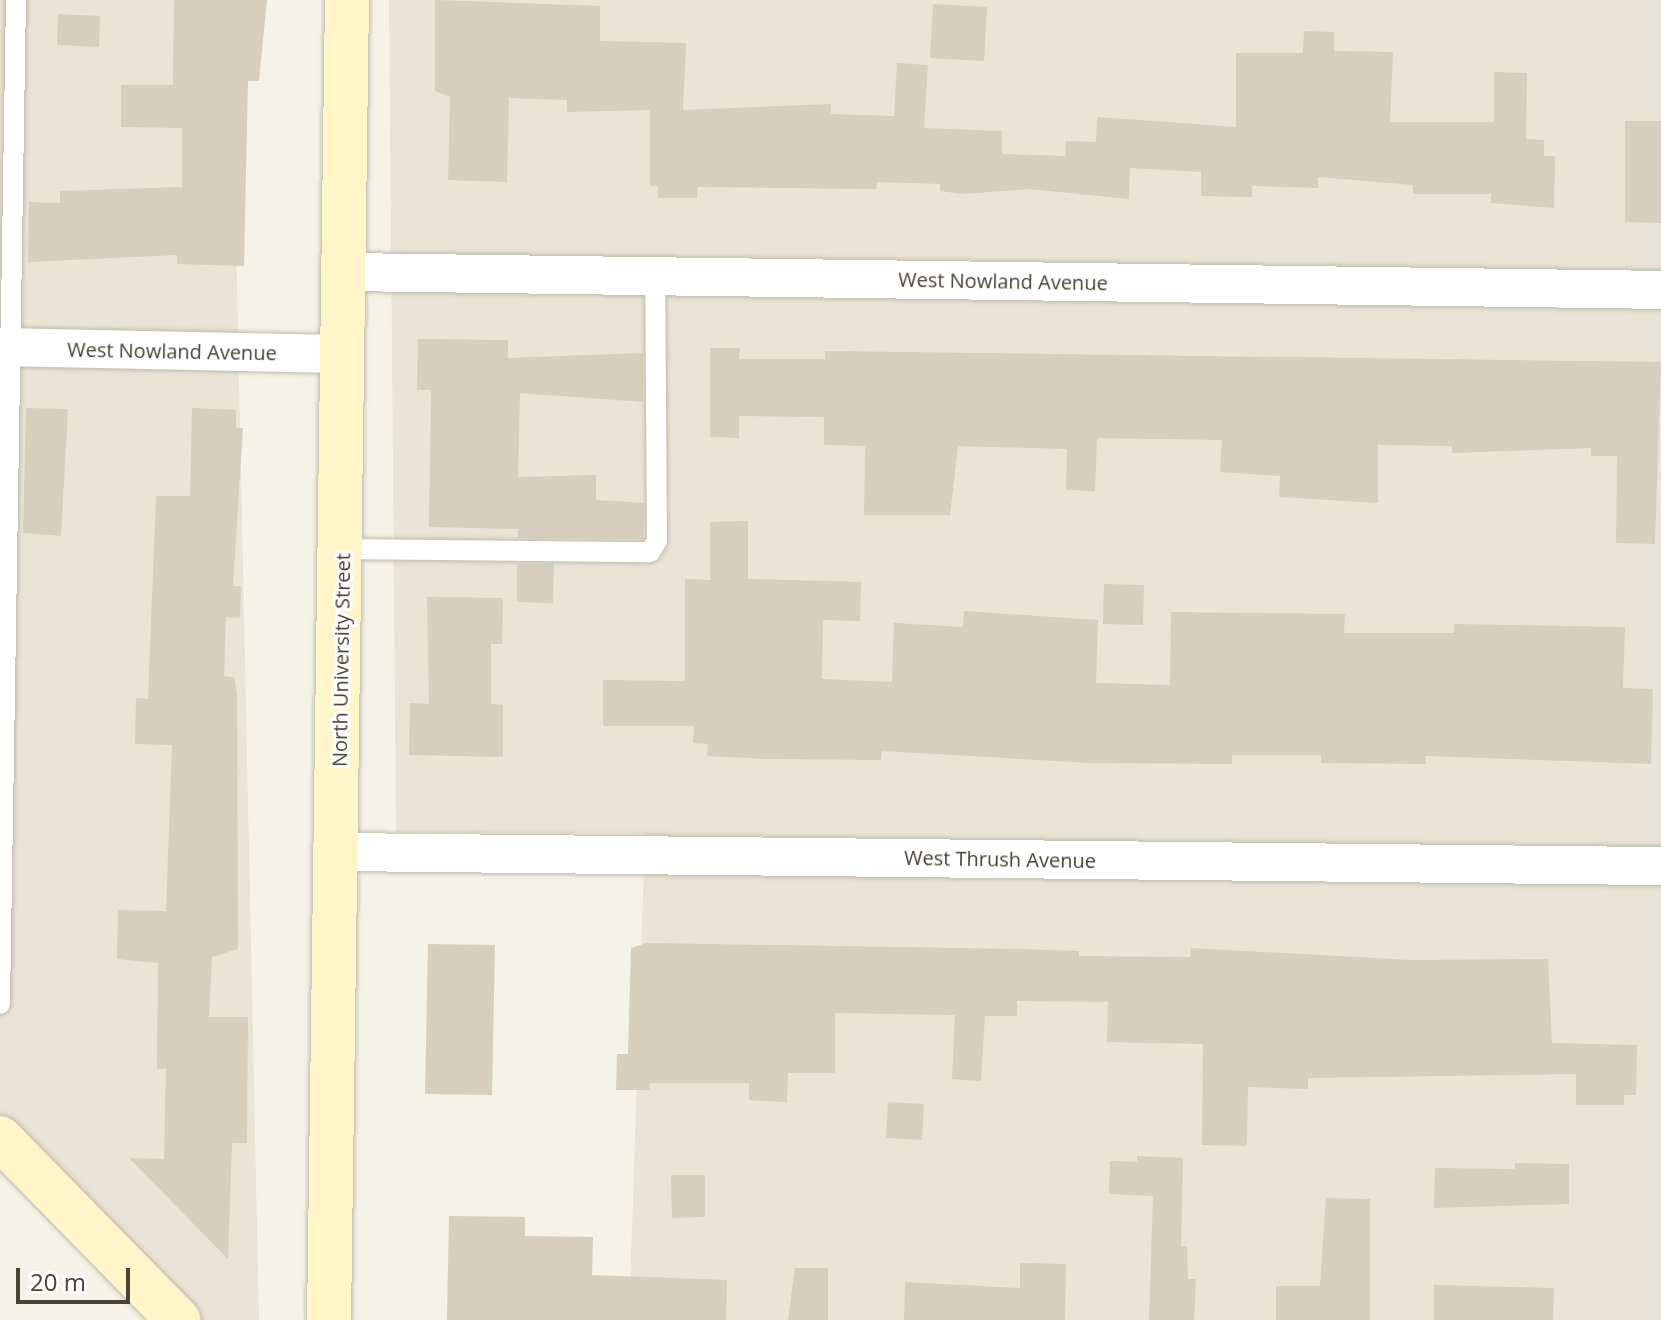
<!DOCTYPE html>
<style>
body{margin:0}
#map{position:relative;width:1661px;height:1320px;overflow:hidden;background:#f5f2e8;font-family:"Open Sans",sans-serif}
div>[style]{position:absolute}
.residential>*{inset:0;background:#e9e4d6}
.building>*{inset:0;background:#d7cebd}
.roads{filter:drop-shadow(0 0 2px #c1baaa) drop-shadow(0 0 2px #c1baaa)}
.lane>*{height:20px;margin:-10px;padding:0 10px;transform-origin:10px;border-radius:10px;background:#fff}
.street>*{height:38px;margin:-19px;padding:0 19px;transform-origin:19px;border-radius:19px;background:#fff}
.secondary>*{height:44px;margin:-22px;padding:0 22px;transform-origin:22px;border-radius:22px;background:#fff5c8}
span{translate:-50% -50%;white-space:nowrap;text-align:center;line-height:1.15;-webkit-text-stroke:6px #fff;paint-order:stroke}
.street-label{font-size:20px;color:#494336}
.scale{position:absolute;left:16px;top:1268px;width:114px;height:36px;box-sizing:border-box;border:4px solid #494336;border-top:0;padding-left:10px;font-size:24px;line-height:28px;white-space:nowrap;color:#494336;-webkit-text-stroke:6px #fff;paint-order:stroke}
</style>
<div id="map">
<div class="residential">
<div style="clip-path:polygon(0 0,231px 0,259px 1320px,178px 1320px,0 1138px)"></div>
<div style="clip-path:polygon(389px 0,1661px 0,1661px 1320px,629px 1320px,645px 833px,396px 832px)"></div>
</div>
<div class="building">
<div style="clip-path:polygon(174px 0,267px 0,259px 81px,248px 81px,244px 266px,177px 264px,177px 255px,28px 262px,29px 202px,60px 203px,60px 191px,182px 187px,182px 128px,121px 127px,121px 85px,173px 85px)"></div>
<div style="clip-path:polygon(435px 0,600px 6px,600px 41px,686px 43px,683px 110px,831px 104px,831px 114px,894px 116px,897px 63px,928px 65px,924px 128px,1002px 131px,1002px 154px,1065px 156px,1066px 141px,1096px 142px,1097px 117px,1236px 127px,1236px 53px,1303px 53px,1304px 31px,1334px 32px,1334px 51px,1393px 52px,1390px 122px,1494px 122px,1494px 72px,1527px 73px,1526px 139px,1544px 140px,1544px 156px,1555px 156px,1554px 208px,1491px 203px,1491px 194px,1413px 194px,1413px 185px,1318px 177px,1318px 188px,1252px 186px,1252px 197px,1201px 196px,1201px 172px,1130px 168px,1129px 199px,1029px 189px,962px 194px,940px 191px,940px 184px,877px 182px,876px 189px,698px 187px,697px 198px,658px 198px,658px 186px,650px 186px,650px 110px,567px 112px,567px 100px,509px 98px,507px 182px,448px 180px,450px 97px,435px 91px)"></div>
<div style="clip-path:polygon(933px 4px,987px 7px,984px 61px,930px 58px)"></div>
<div style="clip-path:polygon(58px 14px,100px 16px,99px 47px,57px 45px)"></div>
<div style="clip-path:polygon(1625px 121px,1661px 121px,1661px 223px,1625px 222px)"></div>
<div style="clip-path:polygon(418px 339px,508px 340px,508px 358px,643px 353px,643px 402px,520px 393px,518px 477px,596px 475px,596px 500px,644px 503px,643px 539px,518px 538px,518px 529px,429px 527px,431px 390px,417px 390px)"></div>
<div style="clip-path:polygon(710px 348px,740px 348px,739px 359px,825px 359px,825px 351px,1661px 362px,1655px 544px,1616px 543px,1617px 456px,1591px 456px,1591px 448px,1452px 453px,1452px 446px,1378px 445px,1378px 503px,1279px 497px,1280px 476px,1220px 472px,1222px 440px,1097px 438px,1095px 491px,1066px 490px,1067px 449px,958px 446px,950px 515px,864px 515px,865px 446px,824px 445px,824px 417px,739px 416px,739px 438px,710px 437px)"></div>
<div style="clip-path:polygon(26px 408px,68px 409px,61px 536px,23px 533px)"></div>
<div style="clip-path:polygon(192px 408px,236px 410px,236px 428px,243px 428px,233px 586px,241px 586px,240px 618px,226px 617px,224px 676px,234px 677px,237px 693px,238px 949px,212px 957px,209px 1017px,248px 1017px,247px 1143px,232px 1143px,228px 1259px,129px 1158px,164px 1159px,166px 1069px,157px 1069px,158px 963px,117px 959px,118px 910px,166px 911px,172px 745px,135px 744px,136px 698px,148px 699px,156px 496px,190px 496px)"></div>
<div style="clip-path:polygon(748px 521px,748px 579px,861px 582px,860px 621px,823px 620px,822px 679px,892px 682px,894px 623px,963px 627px,964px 611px,1098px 620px,1096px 683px,1170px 685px,1171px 612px,1345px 614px,1344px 633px,1454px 633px,1454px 624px,1625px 627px,1623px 688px,1653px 689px,1651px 764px,1426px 756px,1426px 764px,1321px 763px,1321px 755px,1232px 755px,1232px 764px,1091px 763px,882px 751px,881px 760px,769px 759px,707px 756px,708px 744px,693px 743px,694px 726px,603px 726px,603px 680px,685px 681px,685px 579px,710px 580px,710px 522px)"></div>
<div style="clip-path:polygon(517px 564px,554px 564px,553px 603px,517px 602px)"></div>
<div style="clip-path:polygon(1104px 584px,1144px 585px,1143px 625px,1103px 624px)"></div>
<div style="clip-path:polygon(427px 597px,503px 598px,502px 644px,491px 644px,491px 704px,503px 705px,503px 757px,409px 755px,410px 703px,429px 704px)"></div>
<div style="clip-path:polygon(646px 943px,1018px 949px,1079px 951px,1079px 956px,1190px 957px,1191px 948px,1410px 960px,1548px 959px,1552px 1043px,1637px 1045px,1636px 1095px,1624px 1095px,1624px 1105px,1576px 1105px,1576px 1074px,1308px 1078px,1308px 1089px,1248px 1087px,1247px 1146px,1202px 1145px,1203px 1044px,1107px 1042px,1108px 1002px,1017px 1001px,1017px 1016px,985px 1016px,981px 1081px,952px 1079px,955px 1015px,835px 1013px,835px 1073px,788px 1073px,787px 1102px,749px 1100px,749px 1083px,650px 1083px,650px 1090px,616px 1090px,617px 1054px,628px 1054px,631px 948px)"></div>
<div style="clip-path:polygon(428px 944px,495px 945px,492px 1095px,425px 1094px)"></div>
<div style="clip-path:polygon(888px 1102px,924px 1104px,922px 1140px,886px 1138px)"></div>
<div style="clip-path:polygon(1137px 1156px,1183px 1158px,1181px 1246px,1187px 1246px,1188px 1279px,1196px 1279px,1194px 1320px,1149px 1320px,1153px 1196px,1109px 1194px,1110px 1161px,1137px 1162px)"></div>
<div style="clip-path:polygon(1515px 1163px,1569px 1164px,1569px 1204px,1434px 1208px,1435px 1168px,1515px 1169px)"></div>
<div style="clip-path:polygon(671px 1175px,705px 1175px,705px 1217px,672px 1218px)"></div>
<div style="clip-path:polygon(1326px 1198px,1370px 1199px,1370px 1320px,1276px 1320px,1276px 1286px,1320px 1286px)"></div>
<div style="clip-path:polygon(449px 1216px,525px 1217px,525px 1236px,593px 1237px,592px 1275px,727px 1280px,726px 1320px,447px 1320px)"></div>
<div style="clip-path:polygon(1020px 1263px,1066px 1264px,1065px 1320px,904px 1320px,905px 1282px,1020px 1288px)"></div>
<div style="clip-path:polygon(795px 1268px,828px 1268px,828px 1320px,788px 1320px)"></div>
<div style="clip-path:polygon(1434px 1285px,1554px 1288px,1553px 1320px,1434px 1320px)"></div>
</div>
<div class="roads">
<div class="lane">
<div style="left:342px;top:549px;width:308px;rotate:0.6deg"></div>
<div style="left:650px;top:552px;width:13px;rotate:-58deg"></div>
<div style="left:657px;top:541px;width:265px;rotate:-90.4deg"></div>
<div style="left:0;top:1004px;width:1004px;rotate:-89.09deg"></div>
</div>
<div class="street">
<div style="left:345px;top:272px;width:1316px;rotate:0.78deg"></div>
<div style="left:0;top:347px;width:344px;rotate:1.2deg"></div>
<div style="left:339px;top:852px;width:1322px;rotate:0.61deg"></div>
</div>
<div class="secondary">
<div style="left:0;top:1138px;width:255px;rotate:45.6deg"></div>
<div style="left:329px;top:1320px;width:1320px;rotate:-89.22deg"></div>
</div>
</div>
<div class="street-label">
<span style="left:1003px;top:281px;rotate:1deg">West Nowland Avenue</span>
<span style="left:172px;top:351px;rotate:1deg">West Nowland Avenue</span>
<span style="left:341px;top:660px;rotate:-89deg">North University Street</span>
<span style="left:1000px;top:859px;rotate:1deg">West Thrush Avenue</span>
</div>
<div class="scale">20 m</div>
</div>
